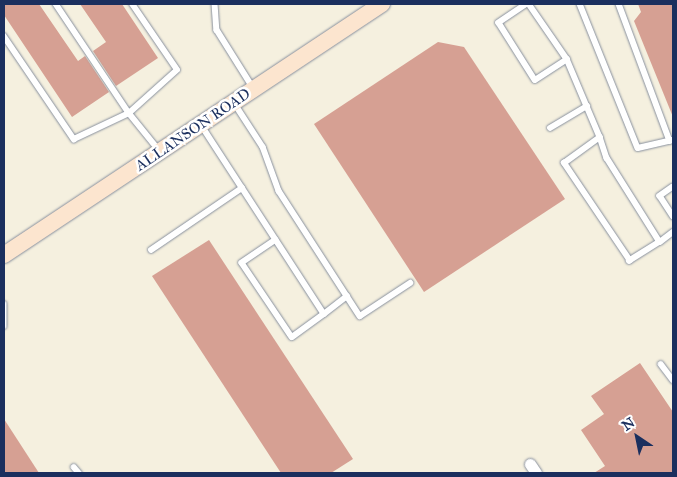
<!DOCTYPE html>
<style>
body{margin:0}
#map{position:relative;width:677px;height:477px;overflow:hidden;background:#f5f0df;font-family:"IM FELL Great Primer",serif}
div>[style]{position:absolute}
.building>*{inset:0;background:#d6a093}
.roads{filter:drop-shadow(0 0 1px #88909e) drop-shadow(0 0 1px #88909e)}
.lane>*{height:5.5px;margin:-2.75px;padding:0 2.75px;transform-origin:2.75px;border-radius:2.75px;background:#fff}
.street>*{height:11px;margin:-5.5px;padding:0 5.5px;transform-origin:5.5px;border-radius:5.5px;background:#fff}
.secondary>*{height:16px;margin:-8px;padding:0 8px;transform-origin:8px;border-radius:8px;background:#fce5cf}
span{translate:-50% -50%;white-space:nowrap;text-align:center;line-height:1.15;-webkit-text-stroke:5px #fff;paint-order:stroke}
.street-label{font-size:15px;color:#1b2f5e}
.frame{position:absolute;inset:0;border:5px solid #1b2f5e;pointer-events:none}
.north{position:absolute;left:612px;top:412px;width:50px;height:50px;-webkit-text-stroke:4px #fff;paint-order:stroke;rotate:326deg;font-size:14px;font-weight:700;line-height:20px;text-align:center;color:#1b2f5e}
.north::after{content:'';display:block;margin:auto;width:18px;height:22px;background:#1b2f5e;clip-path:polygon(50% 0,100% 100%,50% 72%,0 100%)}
</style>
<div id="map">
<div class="building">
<div style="clip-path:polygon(4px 4px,39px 4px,78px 61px,85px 56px,109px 92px,72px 117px,4px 15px)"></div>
<div style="clip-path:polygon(80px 4px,122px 4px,158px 58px,116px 86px,93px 51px,106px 42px)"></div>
<div style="clip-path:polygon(638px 4px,673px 4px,673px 117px,634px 21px,641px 12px)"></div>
<div style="clip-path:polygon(438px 42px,464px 47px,565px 199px,424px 292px,314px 124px)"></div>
<div style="clip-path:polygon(209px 240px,353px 459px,331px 473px,281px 473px,152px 276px)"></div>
<div style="clip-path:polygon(640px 363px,673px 412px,673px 473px,594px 473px,605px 466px,581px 430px,604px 414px,591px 396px)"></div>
<div style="clip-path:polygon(4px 419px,39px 473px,4px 473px)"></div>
</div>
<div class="roads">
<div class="lane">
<div style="left:56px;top:4px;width:131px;rotate:56.2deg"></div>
<div style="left:129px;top:113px;width:64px;rotate:-41.9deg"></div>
<div style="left:177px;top:70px;width:80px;rotate:-124.3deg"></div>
<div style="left:215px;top:4px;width:26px;rotate:86deg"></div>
<div style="left:217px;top:30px;width:70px;rotate:57.9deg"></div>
<div style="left:527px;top:4px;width:34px;rotate:146deg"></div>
<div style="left:499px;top:23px;width:67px;rotate:57.7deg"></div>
<div style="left:535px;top:80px;width:38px;rotate:-33deg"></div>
<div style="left:529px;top:4px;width:67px;rotate:55.4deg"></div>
<div style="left:567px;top:59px;width:85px;rotate:67.1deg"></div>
<div style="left:600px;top:137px;width:22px;rotate:72deg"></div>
<div style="left:607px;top:158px;width:99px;rotate:57.8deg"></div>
<div style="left:660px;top:242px;width:36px;rotate:148deg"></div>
<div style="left:630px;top:261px;width:118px;rotate:-124deg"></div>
<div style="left:564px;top:163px;width:44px;rotate:-35.8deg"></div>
<div style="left:580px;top:4px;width:155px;rotate:68.1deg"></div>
<div style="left:638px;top:148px;width:36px;rotate:-13deg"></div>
<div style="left:619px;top:4px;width:146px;rotate:69.6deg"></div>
<div style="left:4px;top:36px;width:125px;rotate:55.8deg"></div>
<div style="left:74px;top:139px;width:61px;rotate:-25.3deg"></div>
<div style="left:129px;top:113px;width:48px;rotate:51deg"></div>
<div style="left:235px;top:104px;width:51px;rotate:56.9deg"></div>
<div style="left:263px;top:147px;width:47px;rotate:70deg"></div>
<div style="left:279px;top:191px;width:149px;rotate:57.1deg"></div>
<div style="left:360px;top:316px;width:60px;rotate:-33.4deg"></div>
<div style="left:202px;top:126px;width:224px;rotate:57deg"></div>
<div style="left:324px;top:314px;width:29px;rotate:-38deg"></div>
<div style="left:550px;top:128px;width:43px;rotate:-30.7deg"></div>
<div style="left:673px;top:187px;width:16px;rotate:145deg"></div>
<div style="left:660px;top:196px;width:24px;rotate:57deg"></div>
<div style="left:276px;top:240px;width:41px;rotate:145.9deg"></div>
<div style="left:242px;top:263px;width:89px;rotate:56deg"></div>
<div style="left:292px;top:337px;width:39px;rotate:-36deg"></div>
<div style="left:660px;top:242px;width:16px;rotate:-38deg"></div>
<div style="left:151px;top:250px;width:110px;rotate:-34.3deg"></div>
<div style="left:4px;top:304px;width:22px;rotate:90deg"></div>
<div style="left:661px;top:364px;width:20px;rotate:53deg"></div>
<div style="left:74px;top:467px;width:8px;rotate:50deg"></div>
</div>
<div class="street">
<div style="left:530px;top:464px;width:11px;rotate:56deg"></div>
</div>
<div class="secondary">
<div style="left:4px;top:255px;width:454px;rotate:-33.6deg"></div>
</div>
</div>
<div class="street-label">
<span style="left:193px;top:130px;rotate:-34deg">ALLANSON ROAD</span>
</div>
<div class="frame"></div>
<div class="north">N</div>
</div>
